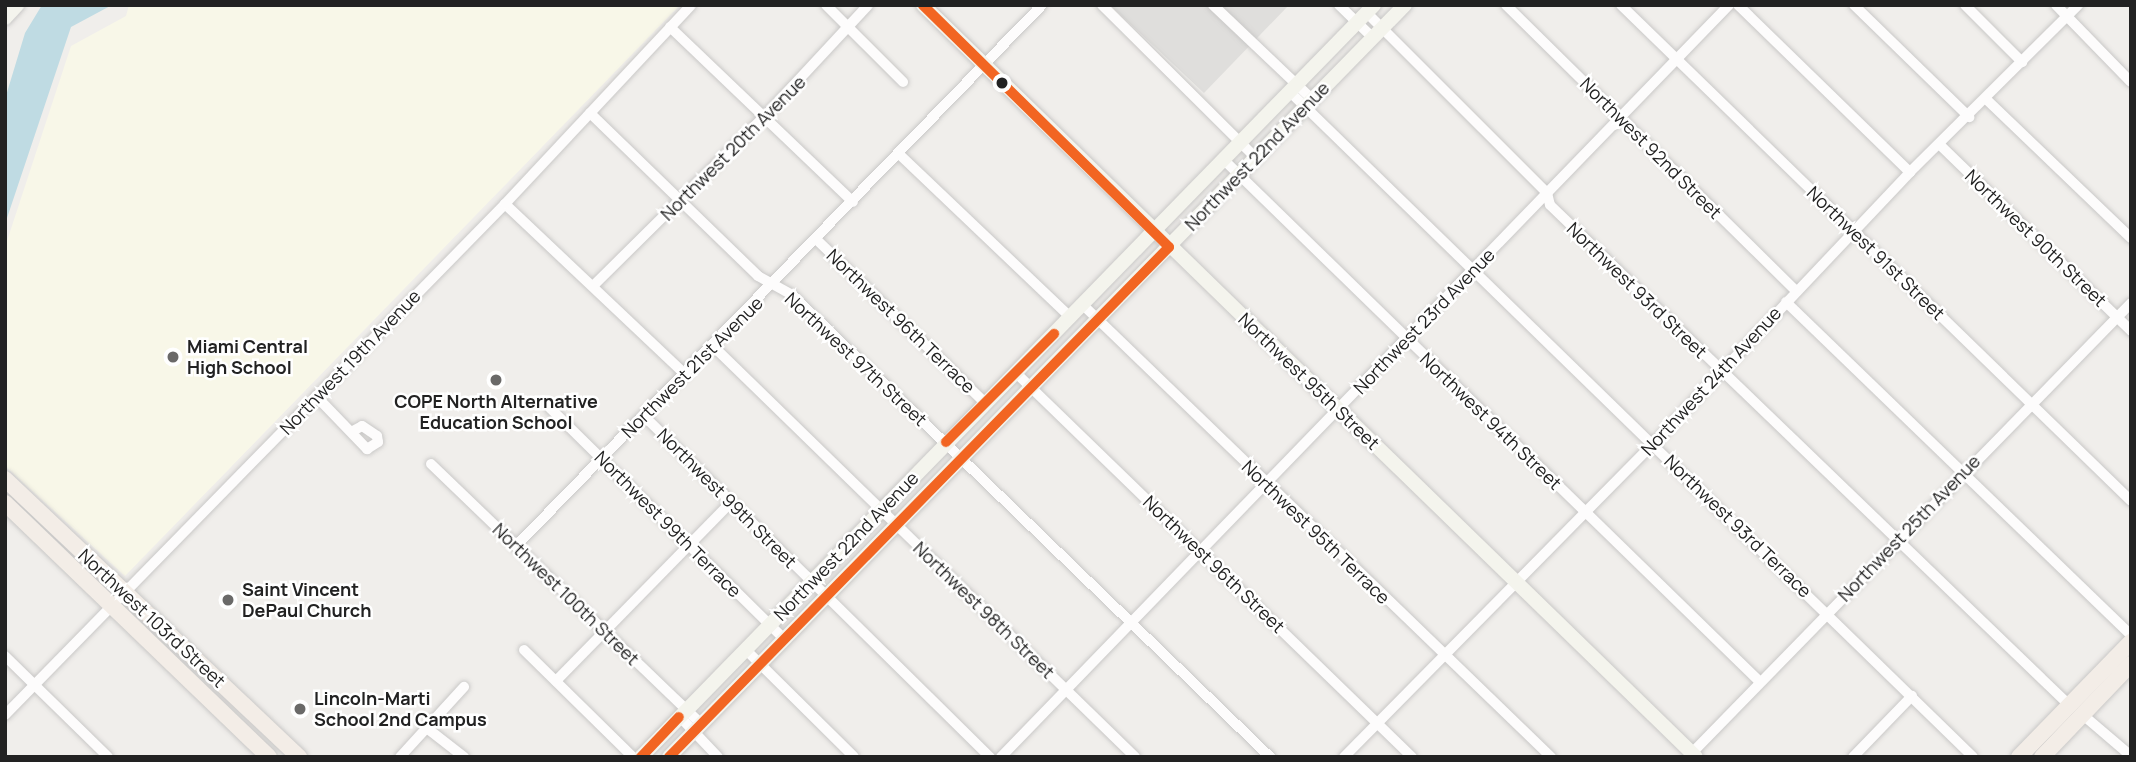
<!DOCTYPE html>
<style>
body{margin:0}
#map{position:relative;width:2136px;height:762px;overflow:hidden;background:#f0eeeb;font-family:Manrope,sans-serif}
div>[style]{position:absolute}
.residential>*{inset:0;background:#dfdedc}
.education>*{inset:0;background:#f8f7e8}
.water>*{inset:0;background:#bfdbe3}
.roads{filter:drop-shadow(0 0 2px #c9c8c7) drop-shadow(0 0 2px #c9c8c7)}
.minor>*{height:10px;margin:-5px;padding:0 5px;transform-origin:5px;border-radius:5px;background:#fdfcfc}
.secondary>*{height:14px;margin:-7px;padding:0 7px;transform-origin:7px;border-radius:7px;background:#f4f4ed}
.primary>*{height:16px;margin:-8px;padding:0 8px;transform-origin:8px;border-radius:8px;background:#f3ede7}
.bus-1>*{height:10px;margin:-5px;padding:0 5px;transform-origin:5px;border-radius:5px;background:#f26522}
.dots>*{width:19px;height:19px;translate:-50% -50%;box-sizing:border-box;border:4px solid #fff;border-radius:50%}
span{translate:-50% -50%;white-space:nowrap;text-align:center;line-height:1.15;-webkit-text-stroke:5px #fff;paint-order:stroke}
.street-label{font-size:18px;color:#222}
.poi-label{font-size:18px;color:#222;font-weight:700}
.left{translate:0 -50%;text-align:left}
.frame{position:absolute;inset:0;border:7px solid #222;pointer-events:none}
</style>
<div id="map">
<div class="residential">
<div style="clip-path:polygon(1110px 5px,1289px 5px,1204px 93px)"></div>
</div>
<div class="education">
<div style="clip-path:polygon(129px 5px,680px 5px,125px 576px,5px 466px,5px 247px,71px 46px,126px 16px)"></div>
</div>
<div class="water">
<div style="clip-path:polygon(42px 5px,112px 5px,71px 27px,5px 224px,5px 99px,25px 33px)"></div>
</div>
<div class="roads">
<div class="minor">
<div style="left:826px;top:5px;width:109px;rotate:45deg"></div>
<div style="left:1102px;top:5px;width:216px;rotate:44.8deg"></div>
<div style="left:1213px;top:5px;width:137px;rotate:43.5deg"></div>
<div style="left:1339px;top:5px;width:47px;rotate:44.1deg"></div>
<div style="left:1506px;top:5px;width:407px;rotate:44.6deg"></div>
<div style="left:1621px;top:5px;width:711px;rotate:44.2deg"></div>
<div style="left:1738px;top:5px;width:240px;rotate:44.2deg"></div>
<div style="left:1854px;top:5px;width:161px;rotate:44.2deg"></div>
<div style="left:1965px;top:5px;width:81px;rotate:45deg"></div>
<div style="left:2056px;top:5px;width:107px;rotate:45.8deg"></div>
<div style="left:1367px;top:13px;width:255px;rotate:45deg"></div>
<div style="left:1547px;top:193px;width:12px;rotate:76deg"></div>
<div style="left:1550px;top:205px;width:721px;rotate:43.93deg"></div>
<div style="left:670px;top:27px;width:253px;rotate:43.7deg"></div>
<div style="left:1290px;top:92px;width:953px;rotate:44.23deg"></div>
<div style="left:1986px;top:99px;width:201px;rotate:43.8deg"></div>
<div style="left:590px;top:113px;width:234px;rotate:44.1deg"></div>
<div style="left:758px;top:276px;width:39px;rotate:29deg"></div>
<div style="left:792px;top:295px;width:665px;rotate:44.02deg"></div>
<div style="left:1940px;top:145px;width:267px;rotate:44.2deg"></div>
<div style="left:899px;top:154px;width:238px;rotate:43.6deg"></div>
<div style="left:1224px;top:160px;width:747px;rotate:44.24deg"></div>
<div style="left:505px;top:204px;width:248px;rotate:43.4deg"></div>
<div style="left:817px;top:240px;width:233px;rotate:44.1deg"></div>
<div style="left:593px;top:286px;width:242px;rotate:-44.7deg"></div>
<div style="left:765px;top:116px;width:151px;rotate:-47.1deg"></div>
<div style="left:1786px;top:302px;width:479px;rotate:44deg"></div>
<div style="left:1083px;top:305px;width:651px;rotate:44deg"></div>
<div style="left:713px;top:346px;width:589px;rotate:44.24deg"></div>
<div style="left:1015px;top:372px;width:553px;rotate:44.12deg"></div>
<div style="left:316px;top:396px;width:74px;rotate:46.1deg"></div>
<div style="left:367px;top:449px;width:13px;rotate:-32deg"></div>
<div style="left:378px;top:442px;width:6px;rotate:-99deg"></div>
<div style="left:377px;top:436px;width:18px;rotate:-146deg"></div>
<div style="left:362px;top:426px;width:10px;rotate:151deg"></div>
<div style="left:550px;top:408px;width:330px;rotate:44.6deg"></div>
<div style="left:644px;top:416px;width:486px;rotate:44.6deg"></div>
<div style="left:431px;top:464px;width:376px;rotate:43.9deg"></div>
<div style="left:516px;top:546px;width:755px;rotate:-45.81deg"></div>
<div style="left:745px;top:649px;width:153px;rotate:44.7deg"></div>
<div style="left:524px;top:650px;width:153px;rotate:44.5deg"></div>
<div style="left:5px;top:656px;width:144px;rotate:44.4deg"></div>
<div style="left:556px;top:681px;width:250px;rotate:-45.6deg"></div>
<div style="left:5px;top:715px;width:715px;rotate:-45.62deg"></div>
<div style="left:505px;top:204px;width:272px;rotate:-46.9deg"></div>
<div style="left:2083px;top:715px;width:63px;rotate:40.5deg"></div>
<div style="left:680px;top:717px;width:55px;rotate:46.5deg"></div>
<div style="left:428px;top:729px;width:46px;rotate:37.9deg"></div>
<div style="left:1689px;top:756px;width:633px;rotate:-45.7deg"></div>
<div style="left:400px;top:757px;width:95px;rotate:-47.6deg"></div>
<div style="left:1001px;top:757px;width:1047px;rotate:-45.93deg"></div>
<div style="left:1344px;top:757px;width:440px;rotate:-45.4deg"></div>
<div style="left:1653px;top:444px;width:374px;rotate:-46.6deg"></div>
<div style="left:1910px;top:172px;width:237px;rotate:-44.8deg"></div>
<div style="left:1853px;top:757px;width:85px;rotate:-46deg"></div>
</div>
<div class="secondary">
<div style="left:923px;top:5px;width:1078px;rotate:44.21deg"></div>
<div style="left:5px;top:18px;width:18px;rotate:-47deg"></div>
<div style="left:641px;top:757px;width:1050px;rotate:-45.73deg"></div>
<div style="left:669px;top:757px;width:1052px;rotate:-45.62deg"></div>
</div>
<div class="primary">
<div style="left:5px;top:479px;width:405px;rotate:43.4deg"></div>
<div style="left:5px;top:503px;width:366px;rotate:43.9deg"></div>
<div style="left:2019px;top:757px;width:161px;rotate:-45.8deg"></div>
<div style="left:2042px;top:757px;width:129px;rotate:-46.3deg"></div>
</div>
</div>
<div class="bus-1">
<div style="left:946px;top:442px;width:153px;rotate:-45deg"></div>
<div style="left:641px;top:757px;width:55px;rotate:-46.5deg"></div>
<div style="left:669px;top:757px;width:714px;rotate:-45.57deg"></div>
<div style="left:1169px;top:247px;width:345px;rotate:-135.5deg"></div>
</div>
<div class="dots">
<div style="left:1002px;top:83px;background:#222"></div>
<div style="left:173px;top:357px;background:#6a6968"></div>
<div style="left:496px;top:380px;background:#6a6968"></div>
<div style="left:228px;top:600px;background:#6a6968"></div>
<div style="left:300px;top:709px;background:#6a6968"></div>
</div>
<div class="street-label">
<span style="left:733px;top:148px;rotate:-45deg">Northwest 20th Avenue</span>
<span style="left:1651px;top:148px;rotate:45deg">Northwest 92nd Street</span>
<span style="left:1257px;top:156px;rotate:-46deg">Northwest 22nd Avenue</span>
<span style="left:2036px;top:238px;rotate:44deg">Northwest 90th Street</span>
<span style="left:1876px;top:253px;rotate:44deg">Northwest 91st Street</span>
<span style="left:1637px;top:290px;rotate:44deg">Northwest 93rd Street</span>
<span style="left:901px;top:321px;rotate:44deg">Northwest 96th Terrace</span>
<span style="left:1424px;top:321px;rotate:-46deg">Northwest 23rd Avenue</span>
<span style="left:856px;top:359px;rotate:43deg">Northwest 97th Street</span>
<span style="left:350px;top:362px;rotate:-46deg">Northwest 19th Avenue</span>
<span style="left:692px;top:367px;rotate:-45deg">Northwest 21st Avenue</span>
<span style="left:1309px;top:381px;rotate:44deg">Northwest 95th Street</span>
<span style="left:1711px;top:381px;rotate:-47deg">Northwest 24th Avenue</span>
<span style="left:1491px;top:421px;rotate:44deg">Northwest 94th Street</span>
<span style="left:727px;top:498px;rotate:45deg">Northwest 99th Street</span>
<span style="left:668px;top:524px;rotate:45deg">Northwest 99th Terrace</span>
<span style="left:1738px;top:526px;rotate:44deg">Northwest 93rd Terrace</span>
<span style="left:1909px;top:528px;rotate:-46deg">Northwest 25th Avenue</span>
<span style="left:1316px;top:532px;rotate:44deg">Northwest 95th Terrace</span>
<span style="left:846px;top:546px;rotate:-46deg">Northwest 22nd Avenue</span>
<span style="left:1214px;top:564px;rotate:44deg">Northwest 96th Street</span>
<span style="left:566px;top:594px;rotate:44deg">Northwest 100th Street</span>
<span style="left:984px;top:610px;rotate:44deg">Northwest 98th Street</span>
<span style="left:152px;top:618px;rotate:43deg">Northwest 103rd Street</span>
</div>
<div class="poi-label">
<span class="left" style="left:187px;top:357px">Miami Central<br>High School</span>
<span style="left:496px;top:412px">COPE North Alternative<br>Education School</span>
<span class="left" style="left:242px;top:600px">Saint Vincent<br>DePaul Church</span>
<span class="left" style="left:314px;top:709px">Lincoln-Marti<br>School 2nd Campus</span>
</div>
<div class="frame"></div>
</div>
